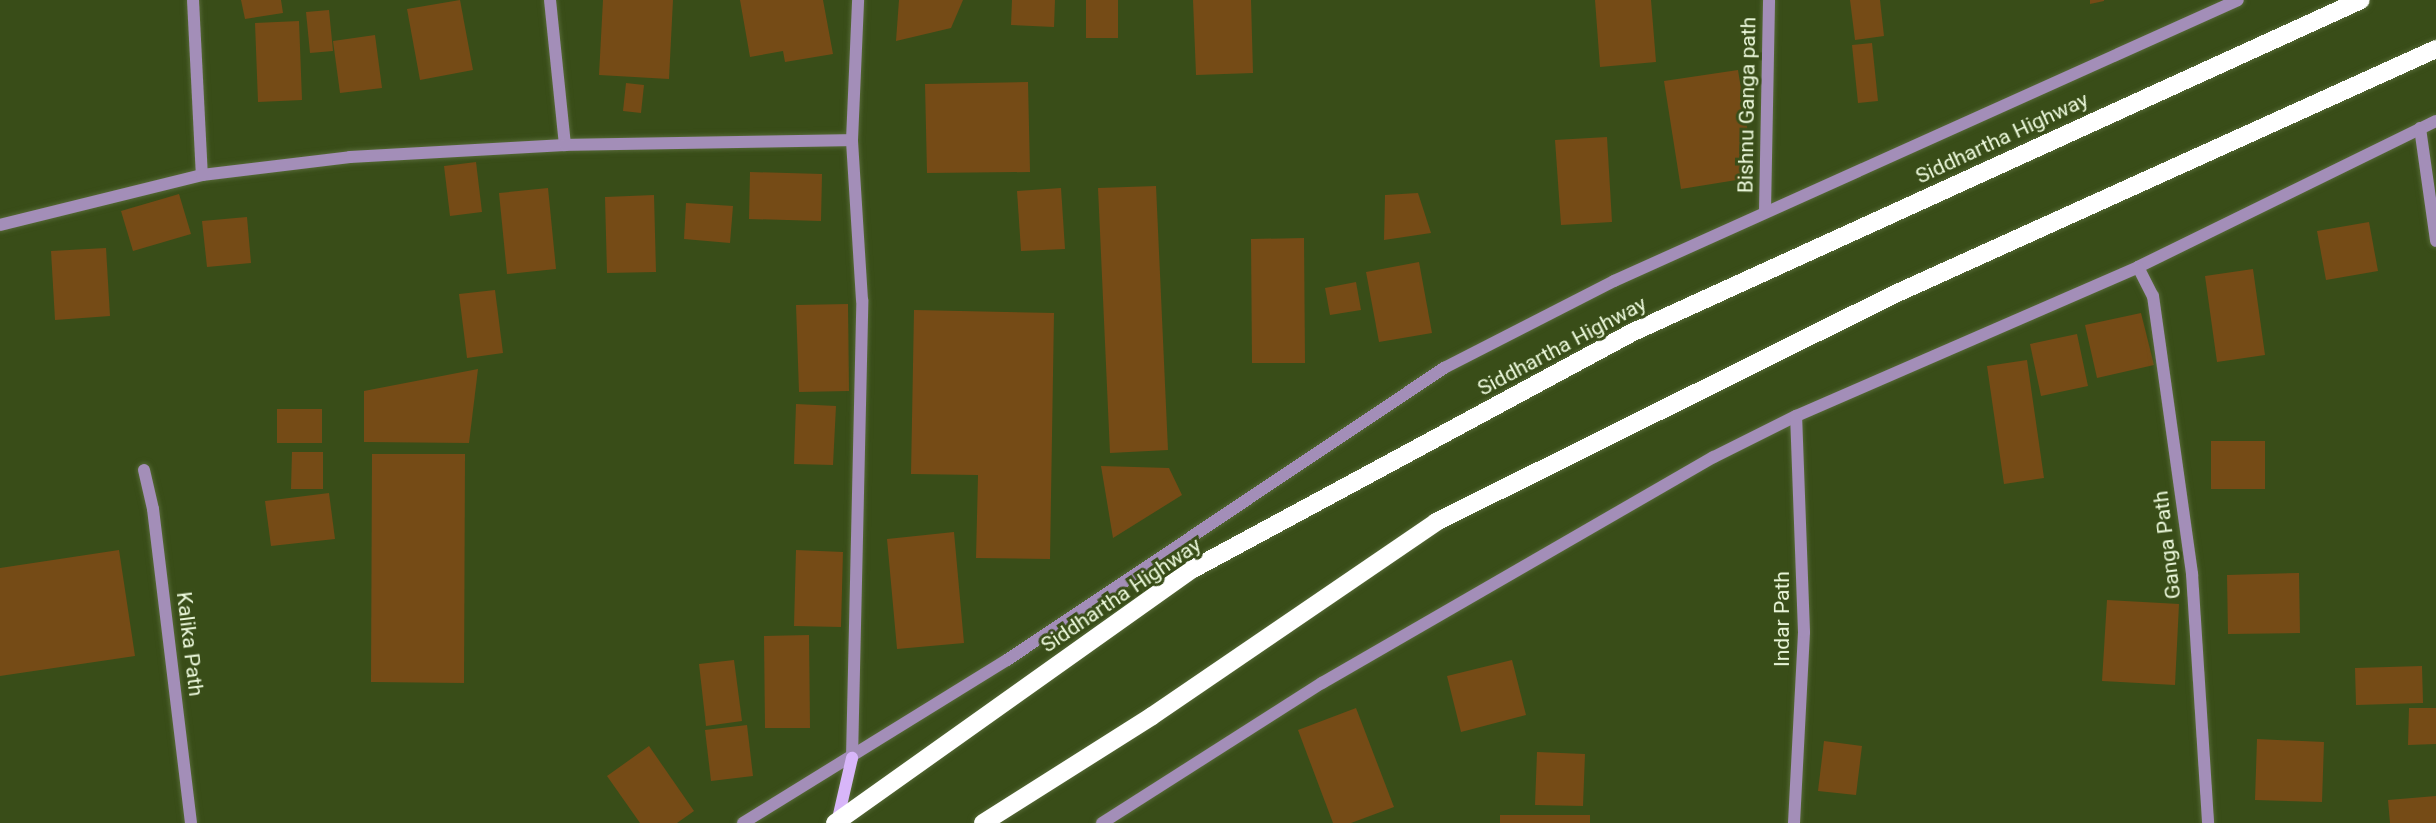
<!DOCTYPE html>
<style>
body{margin:0}
#map{position:relative;width:2436px;height:823px;overflow:hidden;background:#394d18;font-family:Roboto,sans-serif}
div>[style]{position:absolute}
.building>*{inset:0;background:#754b16}
.roads{filter:drop-shadow(0 0 2px #566937) drop-shadow(0 0 2px #566937)}
.lane>*{height:12px;margin:-6px;padding:0 6px;transform-origin:6px;border-radius:6px;background:#a38eb8}
.street>*{height:12px;margin:-6px;padding:0 6px;transform-origin:6px;border-radius:6px;background:#a38eb8}
.secondary>*{height:12px;margin:-6px;padding:0 6px;transform-origin:6px;border-radius:6px;background:#d8b6f9}
.highway>*{height:18px;margin:-9px;padding:0 9px;transform-origin:9px;border-radius:9px;background:#fff}
span{translate:-50% -50%;white-space:nowrap;text-align:center;line-height:1.15;-webkit-text-stroke:6px #394d18;paint-order:stroke}
.street-label{font-size:21px;color:#ecf9dc}
</style>
<div id="map">
<div class="building">
<div style="clip-path:polygon(241px 0,281px 0,283px 13px,245px 19px)"></div>
<div style="clip-path:polygon(460px 0,473px 70px,420px 80px,407px 9px)"></div>
<div style="clip-path:polygon(603px 0,673px 0,669px 79px,599px 75px)"></div>
<div style="clip-path:polygon(740px 0,823px 0,833px 54px,785px 62px,783px 51px,750px 57px)"></div>
<div style="clip-path:polygon(899px 0,963px 0,951px 28px,896px 41px)"></div>
<div style="clip-path:polygon(1012px 0,1055px 0,1054px 27px,1011px 25px)"></div>
<div style="clip-path:polygon(1086px 0,1118px 0,1118px 38px,1086px 38px)"></div>
<div style="clip-path:polygon(1193px 0,1251px 0,1253px 73px,1196px 75px)"></div>
<div style="clip-path:polygon(1595px 0,1651px 0,1656px 62px,1600px 67px)"></div>
<div style="clip-path:polygon(1850px 0,1880px 0,1884px 36px,1855px 40px)"></div>
<div style="clip-path:polygon(2090px 0,2104px 0,2104px 1px,2090px 4px)"></div>
<div style="clip-path:polygon(329px 10px,333px 51px,310px 53px,306px 12px)"></div>
<div style="clip-path:polygon(299px 21px,302px 100px,258px 102px,255px 23px)"></div>
<div style="clip-path:polygon(375px 35px,382px 88px,340px 93px,333px 41px)"></div>
<div style="clip-path:polygon(1872px 43px,1878px 101px,1858px 103px,1852px 45px)"></div>
<div style="clip-path:polygon(1738px 70px,1755px 177px,1681px 189px,1664px 81px)"></div>
<div style="clip-path:polygon(1028px 82px,1030px 172px,927px 173px,925px 84px)"></div>
<div style="clip-path:polygon(626px 83px,644px 85px,641px 113px,623px 111px)"></div>
<div style="clip-path:polygon(1607px 137px,1612px 222px,1561px 225px,1555px 140px)"></div>
<div style="clip-path:polygon(476px 162px,482px 212px,450px 216px,444px 166px)"></div>
<div style="clip-path:polygon(750px 172px,822px 174px,821px 221px,749px 219px)"></div>
<div style="clip-path:polygon(1156px 186px,1168px 450px,1110px 453px,1098px 188px)"></div>
<div style="clip-path:polygon(548px 188px,556px 269px,507px 274px,499px 193px)"></div>
<div style="clip-path:polygon(1061px 188px,1065px 249px,1021px 251px,1017px 191px)"></div>
<div style="clip-path:polygon(1418px 193px,1431px 233px,1384px 240px,1385px 195px)"></div>
<div style="clip-path:polygon(179px 194px,191px 234px,133px 251px,121px 211px)"></div>
<div style="clip-path:polygon(654px 195px,656px 272px,607px 273px,605px 197px)"></div>
<div style="clip-path:polygon(686px 203px,733px 206px,730px 243px,684px 239px)"></div>
<div style="clip-path:polygon(247px 217px,251px 263px,207px 267px,202px 221px)"></div>
<div style="clip-path:polygon(2369px 222px,2378px 271px,2326px 280px,2317px 231px)"></div>
<div style="clip-path:polygon(1304px 238px,1305px 363px,1252px 363px,1251px 239px)"></div>
<div style="clip-path:polygon(106px 248px,110px 316px,55px 320px,51px 251px)"></div>
<div style="clip-path:polygon(1419px 262px,1432px 333px,1379px 342px,1366px 272px)"></div>
<div style="clip-path:polygon(2253px 269px,2265px 355px,2217px 362px,2205px 276px)"></div>
<div style="clip-path:polygon(1356px 282px,1361px 310px,1330px 315px,1325px 288px)"></div>
<div style="clip-path:polygon(495px 290px,503px 353px,467px 358px,459px 294px)"></div>
<div style="clip-path:polygon(848px 304px,849px 391px,799px 392px,796px 305px)"></div>
<div style="clip-path:polygon(914px 310px,1054px 313px,1050px 559px,976px 558px,978px 475px,911px 474px)"></div>
<div style="clip-path:polygon(2141px 313px,2154px 365px,2097px 378px,2085px 325px)"></div>
<div style="clip-path:polygon(2077px 334px,2088px 386px,2041px 396px,2030px 344px)"></div>
<div style="clip-path:polygon(2027px 360px,2044px 478px,2004px 484px,1987px 366px)"></div>
<div style="clip-path:polygon(478px 369px,469px 443px,364px 442px,364px 391px)"></div>
<div style="clip-path:polygon(796px 404px,836px 406px,833px 465px,794px 464px)"></div>
<div style="clip-path:polygon(277px 409px,322px 409px,322px 443px,277px 443px)"></div>
<div style="clip-path:polygon(2211px 441px,2265px 441px,2265px 489px,2211px 489px)"></div>
<div style="clip-path:polygon(292px 452px,323px 452px,323px 489px,291px 489px)"></div>
<div style="clip-path:polygon(372px 454px,465px 454px,464px 683px,371px 682px)"></div>
<div style="clip-path:polygon(1101px 466px,1169px 468px,1182px 495px,1113px 538px)"></div>
<div style="clip-path:polygon(329px 493px,335px 539px,271px 546px,265px 501px)"></div>
<div style="clip-path:polygon(954px 532px,964px 643px,897px 649px,887px 539px)"></div>
<div style="clip-path:polygon(119px 550px,135px 656px,0 676px,0 568px)"></div>
<div style="clip-path:polygon(796px 550px,843px 552px,841px 627px,794px 626px)"></div>
<div style="clip-path:polygon(2299px 573px,2300px 633px,2228px 634px,2227px 575px)"></div>
<div style="clip-path:polygon(2107px 600px,2179px 604px,2175px 685px,2102px 681px)"></div>
<div style="clip-path:polygon(809px 635px,810px 728px,765px 728px,764px 636px)"></div>
<div style="clip-path:polygon(734px 660px,742px 721px,706px 726px,699px 664px)"></div>
<div style="clip-path:polygon(1512px 660px,1526px 715px,1461px 732px,1447px 676px)"></div>
<div style="clip-path:polygon(2422px 666px,2423px 703px,2356px 705px,2355px 668px)"></div>
<div style="clip-path:polygon(1356px 708px,1394px 807px,1351px 823px,1333px 823px,1298px 730px)"></div>
<div style="clip-path:polygon(2409px 708px,2436px 708px,2436px 744px,2408px 745px)"></div>
<div style="clip-path:polygon(747px 725px,753px 776px,711px 781px,705px 730px)"></div>
<div style="clip-path:polygon(2257px 739px,2324px 742px,2322px 802px,2255px 800px)"></div>
<div style="clip-path:polygon(1824px 741px,1862px 746px,1856px 795px,1818px 791px)"></div>
<div style="clip-path:polygon(649px 746px,694px 811px,677px 823px,640px 823px,607px 776px)"></div>
<div style="clip-path:polygon(1537px 752px,1585px 754px,1583px 806px,1535px 805px)"></div>
<div style="clip-path:polygon(2436px 796px,2436px 823px,2390px 823px,2388px 800px)"></div>
<div style="clip-path:polygon(1500px 815px,1590px 815px,1590px 823px,1500px 823px)"></div>
</div>
<div class="roads">
<div class="lane">
<div style="left:743px;top:823px;width:310px;rotate:-31.7deg"></div>
<div style="left:1007px;top:660px;width:526px;rotate:-33.75deg"></div>
<div style="left:1444px;top:368px;width:191px;rotate:-27.1deg"></div>
<div style="left:1614px;top:281px;width:684px;rotate:-24.24deg"></div>
<div style="left:1102px;top:823px;width:261px;rotate:-32.5deg"></div>
<div style="left:1322px;top:683px;width:452px;rotate:-30deg"></div>
<div style="left:1714px;top:457px;width:92px;rotate:-26.6deg"></div>
<div style="left:1796px;top:416px;width:373px;rotate:-23.5deg"></div>
<div style="left:2138px;top:267px;width:332px;rotate:-26.1deg"></div>
</div>
<div class="street">
<div style="left:193px;top:0;width:175px;rotate:87.1deg"></div>
<div style="left:550px;top:0;width:146px;rotate:84.1deg"></div>
<div style="left:2420px;top:128px;width:114px;rotate:81.9deg"></div>
<div style="left:1765px;top:211px;width:211px;rotate:-88.9deg"></div>
<div style="left:0;top:225px;width:208px;rotate:-13.9deg"></div>
<div style="left:202px;top:175px;width:149px;rotate:-6.9deg"></div>
<div style="left:350px;top:157px;width:215px;rotate:-3.2deg"></div>
<div style="left:565px;top:145px;width:287px;rotate:-1deg"></div>
<div style="left:2138px;top:267px;width:33px;rotate:63deg"></div>
<div style="left:2153px;top:296px;width:281px;rotate:82deg"></div>
<div style="left:2192px;top:574px;width:250px;rotate:86.3deg"></div>
<div style="left:144px;top:470px;width:40px;rotate:77deg"></div>
<div style="left:153px;top:509px;width:316px;rotate:83.1deg"></div>
<div style="left:852px;top:758px;width:458px;rotate:-88.7deg"></div>
<div style="left:862px;top:300px;width:160px;rotate:-93.6deg"></div>
<div style="left:852px;top:140px;width:140px;rotate:-87.5deg"></div>
<div style="left:1794px;top:823px;width:191px;rotate:-87deg"></div>
<div style="left:1804px;top:632px;width:216px;rotate:-92.1deg"></div>
</div>
<div class="secondary">
<div style="left:837px;top:823px;width:67px;rotate:-77deg"></div>
</div>
<div class="highway">
<div style="left:835px;top:823px;width:439px;rotate:-35.4deg"></div>
<div style="left:1193px;top:569px;width:498px;rotate:-28.3deg"></div>
<div style="left:1631px;top:333px;width:802px;rotate:-24.52deg"></div>
<div style="left:983px;top:823px;width:200px;rotate:-32.3deg"></div>
<div style="left:1152px;top:716px;width:344px;rotate:-34.3deg"></div>
<div style="left:1436px;top:522px;width:513px;rotate:-26.42deg"></div>
<div style="left:1895px;top:294px;width:594px;rotate:-24.36deg"></div>
</div>
</div>
<div class="street-label">
<span style="left:1747px;top:105px;rotate:-89deg">Bishnu Ganga path</span>
<span style="left:2002px;top:138px;rotate:-25deg">Siddhartha Highway</span>
<span style="left:1562px;top:346px;rotate:-28deg">Siddhartha Highway</span>
<span style="left:2167px;top:545px;rotate:-97deg">Ganga Path</span>
<span style="left:1121px;top:595px;rotate:-34deg">Siddhartha Highway</span>
<span style="left:1782px;top:619px;rotate:-90deg">Indar Path</span>
<span style="left:190px;top:644px;rotate:83deg">Kalika Path</span>
</div>
</div>
